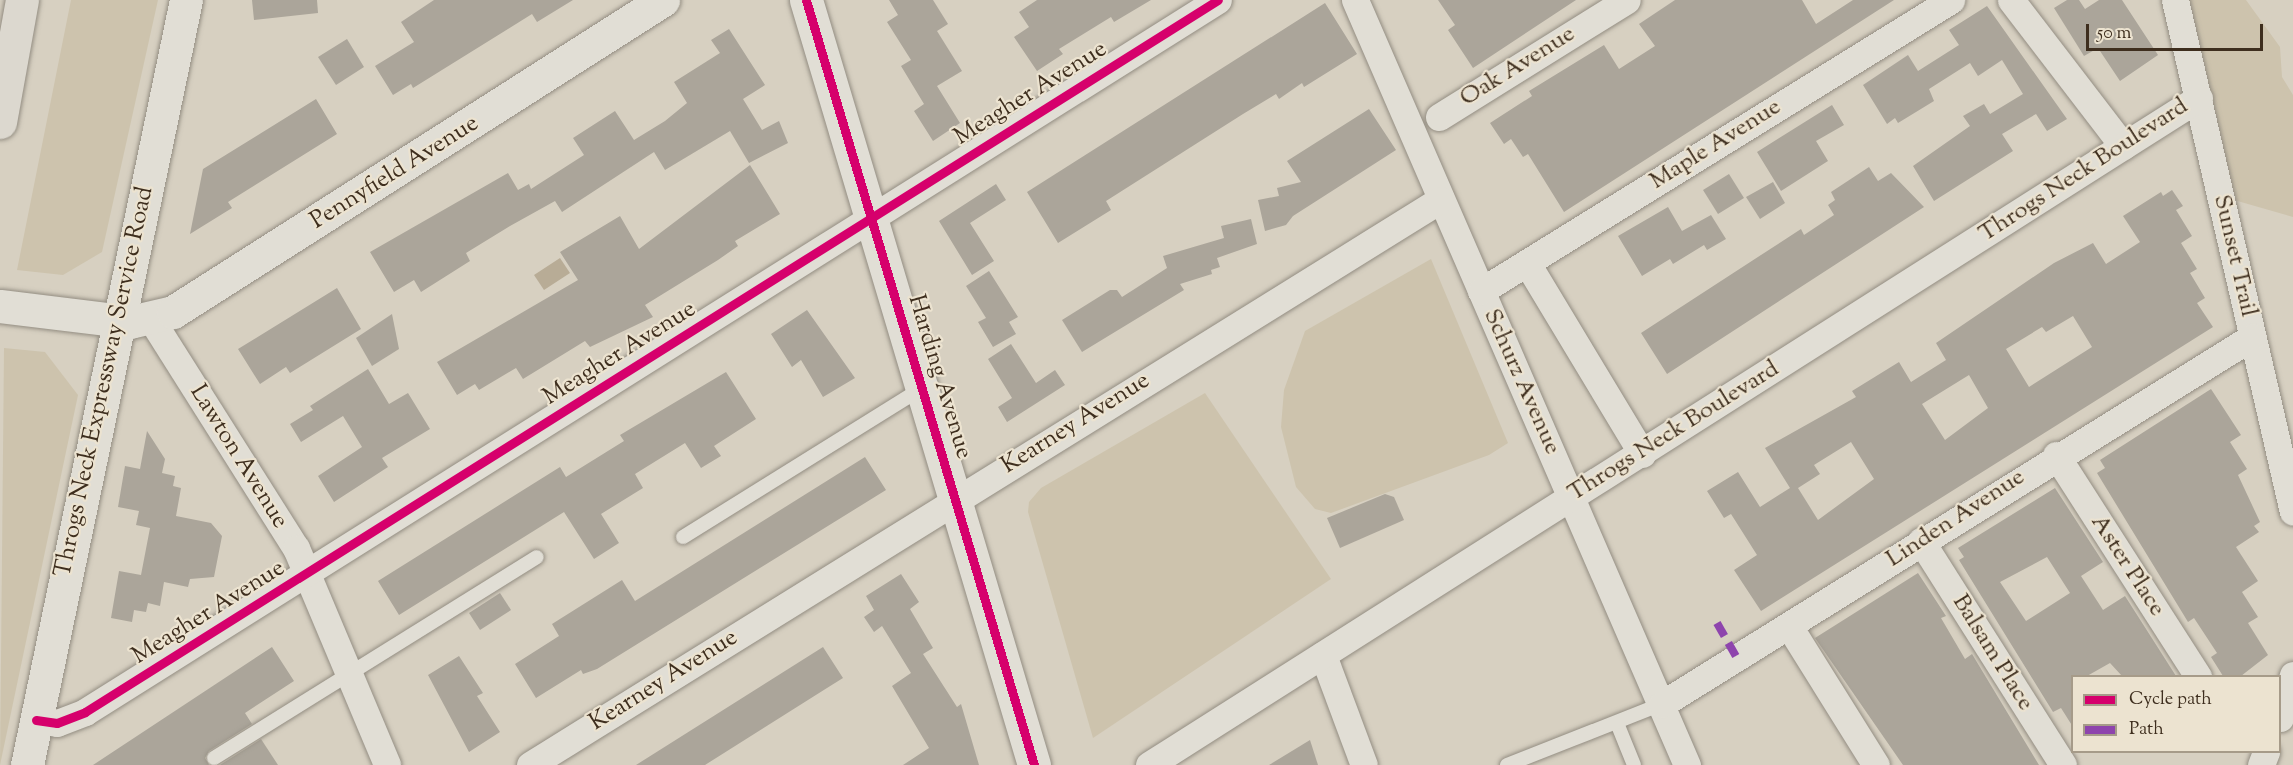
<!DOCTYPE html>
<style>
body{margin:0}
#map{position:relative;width:2293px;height:765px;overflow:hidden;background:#d7d0c1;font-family:"Sorts Mill Goudy",serif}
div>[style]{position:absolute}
.green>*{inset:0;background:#cdc3ad}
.water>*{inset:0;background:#b8ac96}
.building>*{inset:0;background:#aba59a}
.roads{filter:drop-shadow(0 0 2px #938d82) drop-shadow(0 0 2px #938d82)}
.lane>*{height:14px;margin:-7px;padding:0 7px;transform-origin:7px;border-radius:7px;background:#e1ded5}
.street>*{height:27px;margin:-13.5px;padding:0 13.5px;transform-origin:13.5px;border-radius:13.5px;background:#e1ded5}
.secondary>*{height:33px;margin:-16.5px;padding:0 16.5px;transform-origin:16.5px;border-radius:16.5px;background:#e1ded5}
.highway>*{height:33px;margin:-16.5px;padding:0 16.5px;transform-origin:16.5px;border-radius:16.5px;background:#dcd8cf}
.quiet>*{height:8px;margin-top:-4px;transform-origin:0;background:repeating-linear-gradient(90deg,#8e44ad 0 15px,transparent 0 23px)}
.cycleway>*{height:9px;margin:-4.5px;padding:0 4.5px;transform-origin:4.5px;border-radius:4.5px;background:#d6006c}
span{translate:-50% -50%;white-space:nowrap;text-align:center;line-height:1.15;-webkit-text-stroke:4.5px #ece3d0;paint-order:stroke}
.street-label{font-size:24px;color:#3e2e1e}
.legend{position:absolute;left:2071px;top:675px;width:210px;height:78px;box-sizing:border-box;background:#ece3d0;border:2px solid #a69b89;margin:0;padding:8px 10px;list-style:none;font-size:18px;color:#3e2e1e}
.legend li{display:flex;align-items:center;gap:12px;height:30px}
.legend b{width:30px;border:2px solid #a69b89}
.scale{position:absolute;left:2086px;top:24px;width:177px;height:27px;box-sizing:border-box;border:3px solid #3e2e1e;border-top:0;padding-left:8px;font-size:18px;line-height:21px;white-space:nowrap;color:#3e2e1e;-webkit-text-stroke:4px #ece3d0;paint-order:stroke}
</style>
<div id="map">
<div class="green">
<div style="clip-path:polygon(71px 0,158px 0,102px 252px,63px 275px,17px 270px)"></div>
<div style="clip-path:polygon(2189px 0,2246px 0,2280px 47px,2282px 77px,2293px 95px,2293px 217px,2234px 200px)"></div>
<div style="clip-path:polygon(1431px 259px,1508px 443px,1489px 455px,1331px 513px,1315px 509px,1296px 487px,1281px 427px,1284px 390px,1305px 331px)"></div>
<div style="clip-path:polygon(4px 348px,45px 352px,78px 395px,0 765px)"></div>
<div style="clip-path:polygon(1205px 393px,1331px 579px,1093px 738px,1028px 512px,1029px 502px,1041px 488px)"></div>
</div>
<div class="water">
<div style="clip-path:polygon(560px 258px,570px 273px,544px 290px,534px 275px)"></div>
</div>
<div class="building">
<div style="clip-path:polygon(252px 0,317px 0,318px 13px,254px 20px)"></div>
<div style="clip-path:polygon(434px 0,573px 0,537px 22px,532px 14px,413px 88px,411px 84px,393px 95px,375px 66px,414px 42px,401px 22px)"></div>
<div style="clip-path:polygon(889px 0,933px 0,948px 24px,937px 31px,962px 71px,937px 86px,960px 123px,933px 141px,914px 111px,924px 104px,901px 66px,911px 60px,887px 22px,898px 15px)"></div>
<div style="clip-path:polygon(1037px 0,1151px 0,1114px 22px,1111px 17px,1059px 49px,1063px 54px,1037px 71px,1014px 37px,1029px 27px,1019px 12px)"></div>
<div style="clip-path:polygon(1438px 0,1576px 0,1473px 68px,1448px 30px,1455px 25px)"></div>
<div style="clip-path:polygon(1675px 0,1802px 0,1816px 24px,1853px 0,1894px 0,1564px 212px,1528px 154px,1523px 157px,1511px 139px,1504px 144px,1490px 123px,1532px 96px,1529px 91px,1604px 45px,1619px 69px,1655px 46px,1639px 24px)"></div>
<div style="clip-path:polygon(2067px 0,2079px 0,2085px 9px,2099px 0,2122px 0,2158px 55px,2120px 81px,2098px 48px,2084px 56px,2054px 8px)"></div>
<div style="clip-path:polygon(1325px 3px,1357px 54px,1304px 87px,1302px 83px,1279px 99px,1276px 94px,1243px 114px,1106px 201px,1111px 210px,1058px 243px,1027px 192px)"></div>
<div style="clip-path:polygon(1987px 6px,2067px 119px,2047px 131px,2036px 114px,2002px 134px,2013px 151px,1934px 201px,1913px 166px,1970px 126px,1963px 116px,1984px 104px,1990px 114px,2023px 94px,2002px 60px,1978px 76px,1970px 63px,1929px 89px,1934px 101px,1898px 123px,1895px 118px,1887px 124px,1863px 85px,1908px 55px,1918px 71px,1959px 45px,1949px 30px)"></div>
<div style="clip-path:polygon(729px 29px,765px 85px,743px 99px,762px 130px,779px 121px,788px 143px,749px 163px,730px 131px,665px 170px,654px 152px,562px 212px,555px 201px,510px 226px,466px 253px,470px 261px,421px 292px,414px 280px,394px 292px,370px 252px,508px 173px,518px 190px,529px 184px,531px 189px,584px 155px,573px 138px,615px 111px,634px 140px,665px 121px,687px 103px,674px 82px,720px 53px,711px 40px)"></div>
<div style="clip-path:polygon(347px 39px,364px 67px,336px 85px,318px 57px)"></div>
<div style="clip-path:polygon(316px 99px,337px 134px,228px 202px,232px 208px,190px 234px,203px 169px)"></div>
<div style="clip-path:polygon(1832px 105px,1844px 125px,1816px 141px,1828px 161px,1781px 191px,1757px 152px)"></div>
<div style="clip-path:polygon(1369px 109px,1396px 150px,1293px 216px,1286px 225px,1265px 231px,1258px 200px,1279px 196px,1277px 188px,1301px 182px,1287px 161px)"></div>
<div style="clip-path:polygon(750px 165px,780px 214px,735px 241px,738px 246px,718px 260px,645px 305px,653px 317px,590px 347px,585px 341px,523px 379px,516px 368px,479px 390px,475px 384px,457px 395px,437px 362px,578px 280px,560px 252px,620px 216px,639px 249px)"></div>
<div style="clip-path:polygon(1869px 167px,1878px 181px,1891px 173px,1924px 207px,1667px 374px,1641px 333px,1801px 229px,1804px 235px,1834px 215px,1828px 205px,1835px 200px,1831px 192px)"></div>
<div style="clip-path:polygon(1729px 174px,1744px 198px,1718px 214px,1703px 190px)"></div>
<div style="clip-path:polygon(1773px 182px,1785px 203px,1760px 219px,1746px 197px)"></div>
<div style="clip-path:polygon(996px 184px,1006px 200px,970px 223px,994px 261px,972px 275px,939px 221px)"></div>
<div style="clip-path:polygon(evenodd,2172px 190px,2183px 206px,2176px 210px,2192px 236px,2181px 243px,2197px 269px,2190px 273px,2205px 298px,2197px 303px,2213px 327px,1761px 611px,1734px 570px,1757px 555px,1731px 514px,1724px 518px,1707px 491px,1738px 472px,1760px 507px,1790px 488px,1765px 448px,1856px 397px,1852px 391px,1899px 362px,1911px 382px,1946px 360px,1936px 343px,2054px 263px,2093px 243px,2106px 264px,2140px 242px,2123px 216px,2161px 192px,2163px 196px,2172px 190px,2073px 316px,2092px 347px,2029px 387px,2006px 349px,2042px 327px,2046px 332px,2073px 316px,2172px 190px,1969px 375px,1988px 408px,1945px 440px,1922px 404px,1969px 375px,2172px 190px,1851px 442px,1874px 479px,1818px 520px,1798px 488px,1820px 474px,1814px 465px,1851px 442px)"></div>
<div style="clip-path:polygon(1668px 207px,1682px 231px,1711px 215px,1726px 239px,1707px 250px,1704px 245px,1673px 264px,1670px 259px,1642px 276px,1618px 236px)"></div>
<div style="clip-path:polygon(1251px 219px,1257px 244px,1217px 258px,1220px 267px,1211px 270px,1212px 274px,1180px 284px,1184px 290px,1082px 352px,1062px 320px,1110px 290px,1117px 290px,1122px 297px,1133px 290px,1167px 268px,1163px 256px,1224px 238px,1221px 226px)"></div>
<div style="clip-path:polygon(989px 271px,1018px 317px,1009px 322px,1016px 334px,993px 347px,978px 322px,986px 318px,966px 286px)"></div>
<div style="clip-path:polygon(337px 288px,361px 329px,290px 373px,286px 367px,260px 384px,238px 349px)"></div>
<div style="clip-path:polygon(807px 310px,855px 378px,823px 397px,801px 360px,792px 367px,771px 334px)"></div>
<div style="clip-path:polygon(392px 314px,399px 349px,372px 366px,356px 338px)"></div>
<div style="clip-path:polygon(1011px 344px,1036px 383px,1055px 370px,1065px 385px,1007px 422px,998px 407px,1012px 398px,988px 359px)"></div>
<div style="clip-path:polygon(368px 369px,389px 404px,408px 393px,430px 429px,382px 458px,388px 467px,334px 502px,318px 476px,362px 447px,343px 416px,301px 442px,290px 424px,313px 410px,310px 406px)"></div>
<div style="clip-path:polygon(726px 372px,756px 419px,714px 446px,721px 456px,701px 468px,685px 443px,635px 474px,643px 488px,601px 514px,619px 543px,594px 559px,564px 512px,399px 615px,378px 581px,560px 467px,566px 477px,624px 441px,620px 435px)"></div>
<div style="clip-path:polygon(2211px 389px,2241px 435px,2230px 442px,2247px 469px,2238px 475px,2260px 522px,2254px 526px,2259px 532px,2236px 547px,2258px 581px,2242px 592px,2258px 617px,2248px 623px,2268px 655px,2241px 676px,2223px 676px,2211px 657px,2217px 653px,2194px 618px,2188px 622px,2097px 473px,2105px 468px,2100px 460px)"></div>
<div style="clip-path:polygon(147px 431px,165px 459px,162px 473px,175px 476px,173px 486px,181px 488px,176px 516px,211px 523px,222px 536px,214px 577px,190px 579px,188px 587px,164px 582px,160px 606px,148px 603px,146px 612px,134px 610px,132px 622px,111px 618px,119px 571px,141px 575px,150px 528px,136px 525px,139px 511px,118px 507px,125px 466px,140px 469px)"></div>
<div style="clip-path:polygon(865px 457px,886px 490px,597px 669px,583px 674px,581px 670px,536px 698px,515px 664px,559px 636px,552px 624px,622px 580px,635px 601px)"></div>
<div style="clip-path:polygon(evenodd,2055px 488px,2103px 562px,2081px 576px,2103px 610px,2125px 596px,2176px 676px,2122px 676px,2110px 663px,2087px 676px,2073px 676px,2073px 727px,2061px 708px,2053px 712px,1959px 560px,1964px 557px,1958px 548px,2055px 488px,2047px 557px,2070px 593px,2026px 621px,2000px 582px,2047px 557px)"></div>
<div style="clip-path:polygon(1385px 494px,1394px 497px,1404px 520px,1340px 548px,1327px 518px)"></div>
<div style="clip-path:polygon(1918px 573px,1946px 616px,1941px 618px,1965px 659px,1972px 654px,2039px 765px,1903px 765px,1815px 638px)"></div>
<div style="clip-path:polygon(901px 574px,919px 602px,910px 609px,933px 648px,923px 654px,957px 707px,961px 704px,979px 765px,903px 765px,929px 748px,892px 686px,911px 673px,882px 626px,874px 632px,864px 617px,874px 610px,866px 596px)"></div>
<div style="clip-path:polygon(500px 593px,511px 610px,480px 630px,469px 613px)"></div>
<div style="clip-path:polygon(272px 647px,294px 681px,245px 713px,252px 724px,209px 751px,205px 758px,209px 765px,93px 765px)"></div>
<div style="clip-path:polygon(823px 647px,843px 678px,827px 688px,705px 765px,636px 765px)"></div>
<div style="clip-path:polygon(459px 656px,483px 693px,477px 696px,500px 732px,469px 752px,428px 675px)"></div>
<div style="clip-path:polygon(261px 739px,278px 765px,220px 765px)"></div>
<div style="clip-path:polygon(1310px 740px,1318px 765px,1269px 765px)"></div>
</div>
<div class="roads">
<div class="lane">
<div style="left:683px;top:537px;width:282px;rotate:-31.9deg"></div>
<div style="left:1617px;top:723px;width:45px;rotate:68deg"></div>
<div style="left:214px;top:758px;width:380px;rotate:-31.9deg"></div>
<div style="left:1507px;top:765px;width:167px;rotate:-21.5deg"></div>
</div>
<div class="street">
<div style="left:1355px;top:0;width:834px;rotate:66.54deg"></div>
<div style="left:2011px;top:0;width:184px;rotate:52.5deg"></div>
<div style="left:2175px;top:0;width:525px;rotate:77.02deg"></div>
<div style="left:1439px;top:117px;width:221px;rotate:-31.9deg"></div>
<div style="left:1527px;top:263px;width:223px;rotate:58.9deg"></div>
<div style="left:1481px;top:291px;width:553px;rotate:-31.76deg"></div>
<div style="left:151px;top:319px;width:271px;rotate:57.7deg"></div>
<div style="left:296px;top:548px;width:235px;rotate:67.2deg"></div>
<div style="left:2056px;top:455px;width:263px;rotate:57.3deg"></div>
<div style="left:1921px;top:541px;width:265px;rotate:57.6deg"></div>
<div style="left:1789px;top:626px;width:164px;rotate:58deg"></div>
<div style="left:1323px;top:655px;width:117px;rotate:69.6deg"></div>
<div style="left:1662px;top:704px;width:695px;rotate:-31.88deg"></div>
<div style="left:2280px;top:718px;width:45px;rotate:-73.2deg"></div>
<div style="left:36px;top:720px;width:21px;rotate:8deg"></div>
<div style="left:57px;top:723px;width:30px;rotate:-21deg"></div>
<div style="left:85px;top:712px;width:1338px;rotate:-32.15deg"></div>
<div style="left:530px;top:765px;width:1071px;rotate:-31.84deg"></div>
<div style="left:1149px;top:765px;width:1244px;rotate:-32.43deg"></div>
<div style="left:2261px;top:765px;width:14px;rotate:-69deg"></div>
</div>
<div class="secondary">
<div style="left:806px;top:0;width:798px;rotate:73.4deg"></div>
<div style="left:0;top:306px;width:131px;rotate:7deg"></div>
<div style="left:130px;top:322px;width:44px;rotate:-13.1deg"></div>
<div style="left:173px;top:312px;width:581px;rotate:-32.49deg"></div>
<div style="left:27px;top:765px;width:781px;rotate:-78.26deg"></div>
</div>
<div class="highway">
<div style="left:0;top:122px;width:124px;rotate:-79.8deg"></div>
</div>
</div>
<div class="quiet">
<div style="left:1717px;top:623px;width:40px;rotate:60.3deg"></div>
</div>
<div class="cycleway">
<div style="left:806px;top:0;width:798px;rotate:73.4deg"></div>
<div style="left:36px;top:720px;width:21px;rotate:8deg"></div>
<div style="left:57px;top:723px;width:30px;rotate:-21deg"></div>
<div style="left:85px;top:712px;width:1338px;rotate:-32.15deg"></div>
</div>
<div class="street-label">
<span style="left:1518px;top:67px;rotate:-32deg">Oak Avenue</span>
<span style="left:1031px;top:94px;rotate:-32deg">Meagher Avenue</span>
<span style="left:1716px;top:145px;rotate:-32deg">Maple Avenue</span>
<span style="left:2084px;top:171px;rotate:-33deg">Throgs Neck Boulevard</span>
<span style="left:395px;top:173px;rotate:-32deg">Pennyfield Avenue</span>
<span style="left:2234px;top:256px;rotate:77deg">Sunset Trail</span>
<span style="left:620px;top:354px;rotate:-32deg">Meagher Avenue</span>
<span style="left:939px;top:377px;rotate:73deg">Harding Avenue</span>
<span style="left:105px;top:382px;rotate:-78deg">Throgs Neck Expressway Service Road</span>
<span style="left:1521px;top:382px;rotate:66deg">Schurz Avenue</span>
<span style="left:1076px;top:424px;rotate:-32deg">Kearney Avenue</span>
<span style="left:1674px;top:432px;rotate:-32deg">Throgs Neck Boulevard</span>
<span style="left:238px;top:457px;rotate:58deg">Lawton Avenue</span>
<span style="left:1956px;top:519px;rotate:-33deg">Linden Avenue</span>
<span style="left:2127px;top:566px;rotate:57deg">Aster Place</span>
<span style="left:209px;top:613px;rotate:-32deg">Meagher Avenue</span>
<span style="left:1992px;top:653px;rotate:58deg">Balsam Place</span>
<span style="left:664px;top:681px;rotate:-32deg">Kearney Avenue</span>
</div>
<ul class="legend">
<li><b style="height:8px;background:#d6006c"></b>Cycle path</li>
<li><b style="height:8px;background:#8e44ad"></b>Path</li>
</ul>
<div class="scale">50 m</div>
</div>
